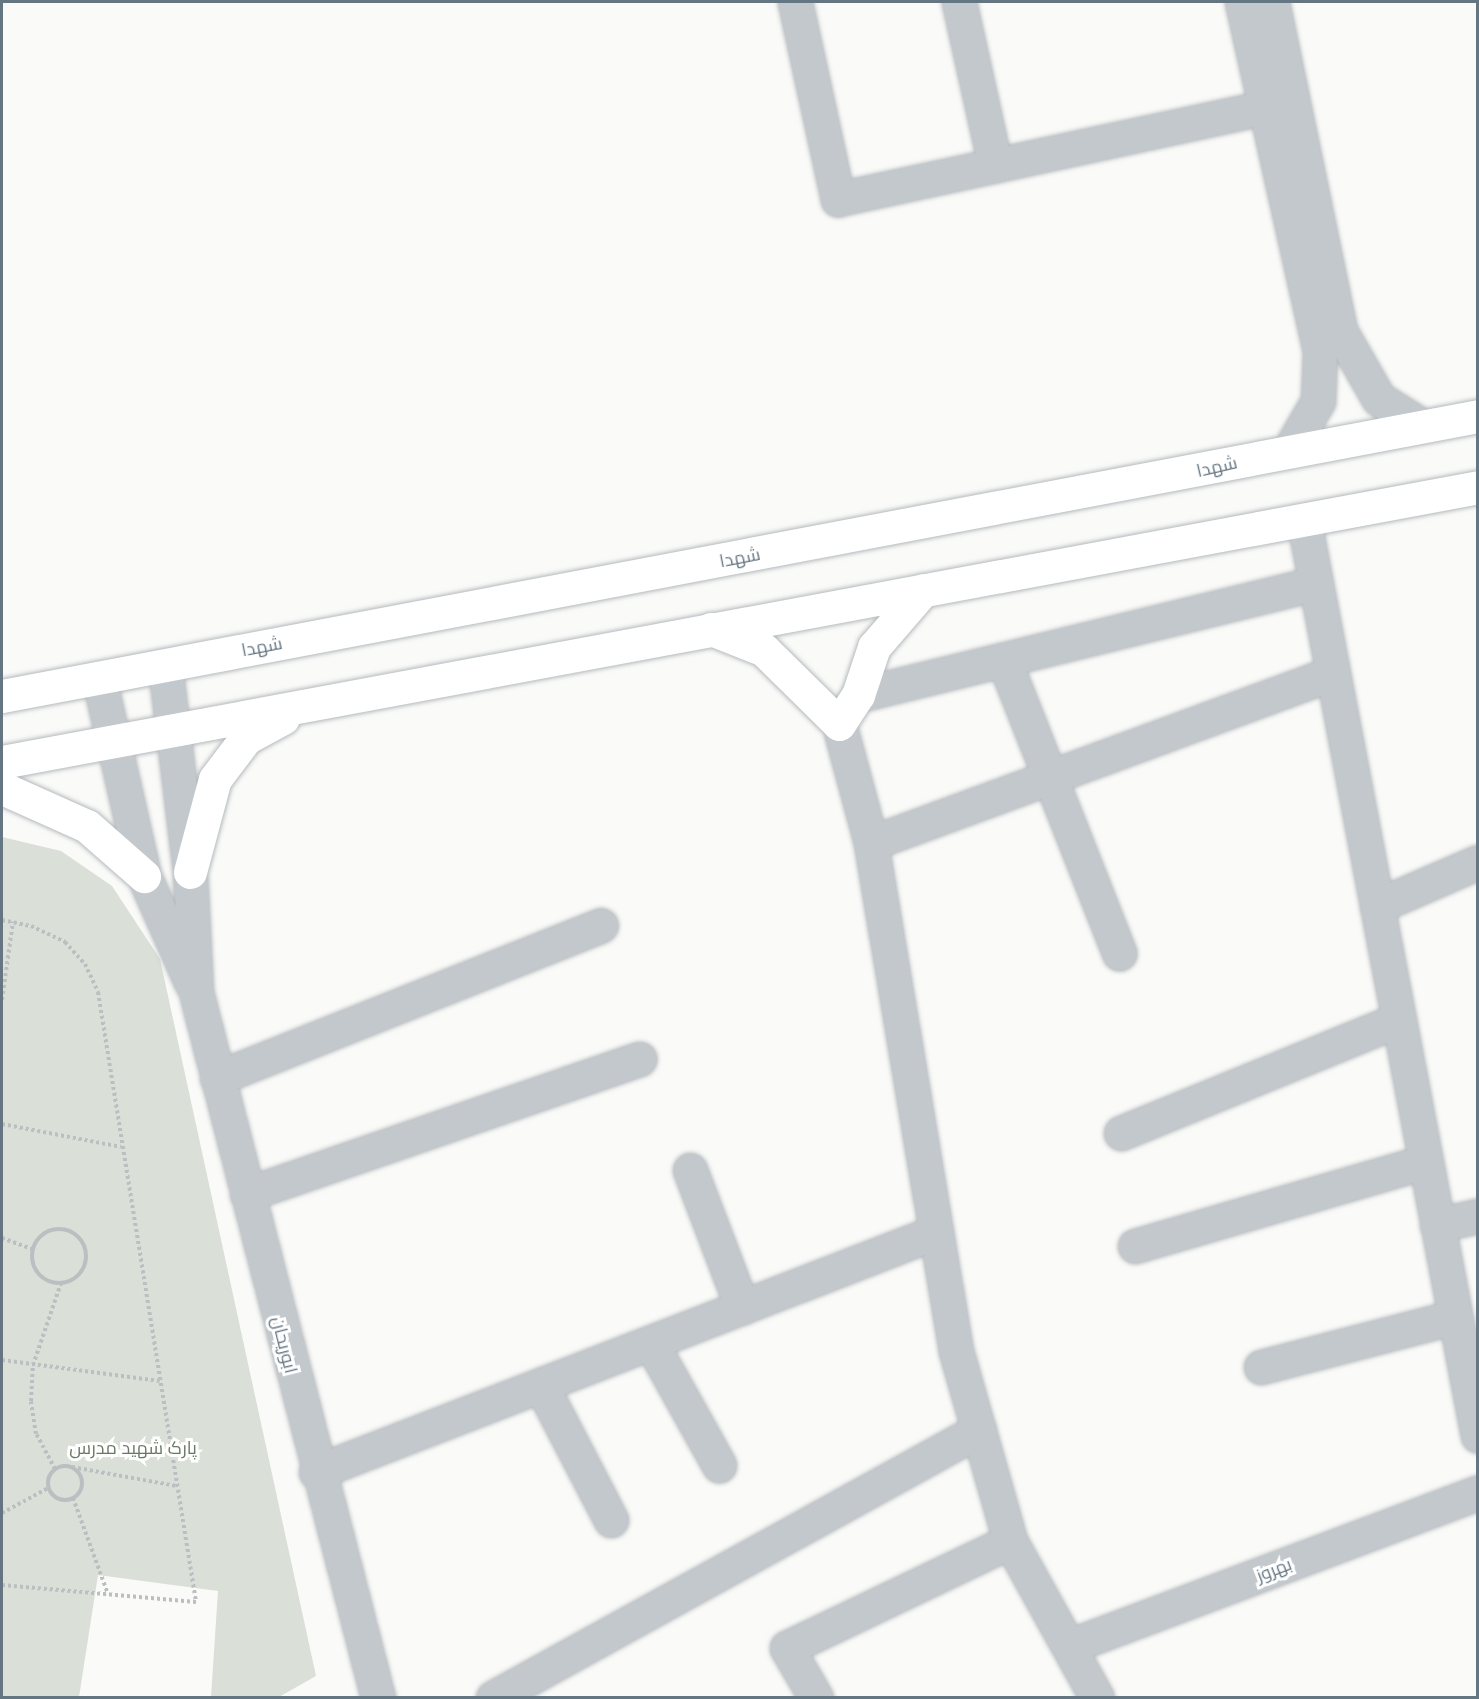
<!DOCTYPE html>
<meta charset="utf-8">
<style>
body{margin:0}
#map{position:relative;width:1479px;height:1699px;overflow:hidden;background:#fafaf8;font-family:"Space Grotesk",Cairo,sans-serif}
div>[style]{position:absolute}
.green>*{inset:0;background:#dadfd7}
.path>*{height:4px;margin-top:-2px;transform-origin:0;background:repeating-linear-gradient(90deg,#bbbfc2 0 3px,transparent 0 6px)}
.path>.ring{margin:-2px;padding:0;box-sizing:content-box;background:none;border:4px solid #bbbfc2;border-radius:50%}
.roads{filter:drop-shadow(0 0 2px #b5babe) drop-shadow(0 0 2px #b5babe)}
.minor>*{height:33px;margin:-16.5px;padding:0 16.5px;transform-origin:16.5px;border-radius:16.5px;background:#c3c8cc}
.major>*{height:33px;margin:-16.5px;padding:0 16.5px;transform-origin:16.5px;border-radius:16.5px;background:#fff}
span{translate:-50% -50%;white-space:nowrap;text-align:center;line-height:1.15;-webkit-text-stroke:6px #fff;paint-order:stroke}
.street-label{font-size:18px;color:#657683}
.park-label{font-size:18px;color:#687a64}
.frame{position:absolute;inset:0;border:3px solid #657683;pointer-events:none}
</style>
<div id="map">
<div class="green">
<div style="clip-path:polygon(2px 837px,61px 851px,112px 886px,160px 959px,316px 1676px,279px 1697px,211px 1697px,218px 1591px,98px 1575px,79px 1697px,2px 1697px)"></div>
</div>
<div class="path">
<div style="left:2px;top:920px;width:30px;rotate:12deg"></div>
<div style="left:31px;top:926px;width:38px;rotate:25deg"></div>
<div style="left:65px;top:942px;width:30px;rotate:48deg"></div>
<div style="left:85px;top:964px;width:31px;rotate:65deg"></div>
<div style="left:98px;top:992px;width:618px;rotate:80.87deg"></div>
<div style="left:196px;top:1602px;width:195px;rotate:-175deg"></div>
<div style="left:2px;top:1000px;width:79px;rotate:-82deg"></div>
<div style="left:2px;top:1124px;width:121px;rotate:10.9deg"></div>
<div class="ring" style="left:32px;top:1229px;width:50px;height:50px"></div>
<div style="left:2px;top:1238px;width:33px;rotate:20deg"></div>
<div style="left:2px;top:1360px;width:159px;rotate:7.6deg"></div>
<div class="ring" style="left:48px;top:1466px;width:30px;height:30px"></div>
<div style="left:72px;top:1467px;width:107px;rotate:10.3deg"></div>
<div style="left:55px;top:1469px;width:40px;rotate:-118deg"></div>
<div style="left:36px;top:1434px;width:33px;rotate:-99deg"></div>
<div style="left:31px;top:1401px;width:36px;rotate:-87deg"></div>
<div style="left:33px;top:1365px;width:87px;rotate:-71.1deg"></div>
<div style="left:73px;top:1498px;width:102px;rotate:70deg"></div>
<div style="left:2px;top:1513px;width:52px;rotate:-28.5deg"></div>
</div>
<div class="roads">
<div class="minor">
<div style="left:795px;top:2px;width:202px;rotate:77.7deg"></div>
<div style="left:838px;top:199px;width:438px;rotate:-12.1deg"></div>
<div style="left:959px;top:2px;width:167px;rotate:77.5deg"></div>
<div style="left:1242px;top:2px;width:359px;rotate:77.4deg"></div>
<div style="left:1320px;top:352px;width:49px;rotate:92.3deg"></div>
<div style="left:1318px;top:401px;width:58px;rotate:120.1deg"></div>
<div style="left:1272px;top:2px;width:336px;rotate:78.3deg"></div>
<div style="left:1340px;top:331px;width:78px;rotate:60.2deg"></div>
<div style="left:1379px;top:399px;width:51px;rotate:32.1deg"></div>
<div style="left:1304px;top:521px;width:931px;rotate:79.23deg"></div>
<div style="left:1005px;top:663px;width:312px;rotate:68.5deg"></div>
<div style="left:165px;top:665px;width:209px;rotate:83.1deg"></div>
<div style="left:190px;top:872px;width:120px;rotate:87.1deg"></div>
<div style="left:196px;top:992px;width:729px;rotate:75.54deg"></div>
<div style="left:99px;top:678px;width:203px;rotate:77.2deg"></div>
<div style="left:144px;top:876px;width:116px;rotate:66.1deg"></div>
<div style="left:858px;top:695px;width:471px;rotate:-13.7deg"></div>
<div style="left:839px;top:724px;width:123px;rotate:74.9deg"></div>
<div style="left:871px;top:843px;width:515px;rotate:80.5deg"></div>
<div style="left:956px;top:1351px;width:198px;rotate:74.1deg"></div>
<div style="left:1010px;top:1541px;width:179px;rotate:61deg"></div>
<div style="left:871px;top:843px;width:491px;rotate:-20.2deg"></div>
<div style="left:1377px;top:906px;width:110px;rotate:-23.5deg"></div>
<div style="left:217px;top:1078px;width:413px;rotate:-21.7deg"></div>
<div style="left:1121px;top:1133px;width:299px;rotate:-22.2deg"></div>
<div style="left:690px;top:1170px;width:147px;rotate:69.2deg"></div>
<div style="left:247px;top:1194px;width:415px;rotate:-19deg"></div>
<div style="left:1437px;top:1225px;width:42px;rotate:-12.4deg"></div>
<div style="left:1135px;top:1246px;width:302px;rotate:-16.2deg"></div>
<div style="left:651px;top:1343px;width:140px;rotate:60.9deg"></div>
<div style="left:1261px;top:1367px;width:200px;rotate:-14.5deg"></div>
<div style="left:541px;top:1385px;width:152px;rotate:62.6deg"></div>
<div style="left:316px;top:1472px;width:665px;rotate:-21.16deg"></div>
<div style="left:1070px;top:1646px;width:436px;rotate:-20.6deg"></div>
<div style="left:493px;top:1698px;width:555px;rotate:-28.87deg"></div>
<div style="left:816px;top:1698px;width:58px;rotate:-120.1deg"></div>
<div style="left:787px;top:1648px;width:247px;rotate:-25.6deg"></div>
</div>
<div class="major">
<div style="left:711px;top:629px;width:57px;rotate:21.6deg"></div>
<div style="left:764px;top:650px;width:105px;rotate:44.6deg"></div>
<div style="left:839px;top:724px;width:35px;rotate:-57deg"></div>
<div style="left:858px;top:695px;width:51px;rotate:-71.6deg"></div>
<div style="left:874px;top:647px;width:75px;rotate:-49.3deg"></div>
<div style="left:2px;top:696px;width:1502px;rotate:-10.74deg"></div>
<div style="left:2px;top:762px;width:1501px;rotate:-10.55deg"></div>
<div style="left:2px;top:788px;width:93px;rotate:24.1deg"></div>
<div style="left:87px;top:826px;width:76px;rotate:41.3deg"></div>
<div style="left:190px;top:872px;width:96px;rotate:-75deg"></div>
<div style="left:215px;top:779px;width:51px;rotate:-52.9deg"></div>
<div style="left:246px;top:738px;width:42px;rotate:-28.4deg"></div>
</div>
</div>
<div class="street-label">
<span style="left:1217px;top:467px;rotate:-13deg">شهدا</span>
<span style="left:740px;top:558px;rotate:-11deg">شهدا</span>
<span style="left:262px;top:647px;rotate:-11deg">شهدا</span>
<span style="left:284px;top:1345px;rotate:76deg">ابوریحان</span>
<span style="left:1274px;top:1570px;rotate:-21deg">بهروز</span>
</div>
<div class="park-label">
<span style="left:133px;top:1448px">پارک شهید مدرس</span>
</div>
<div class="frame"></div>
</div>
